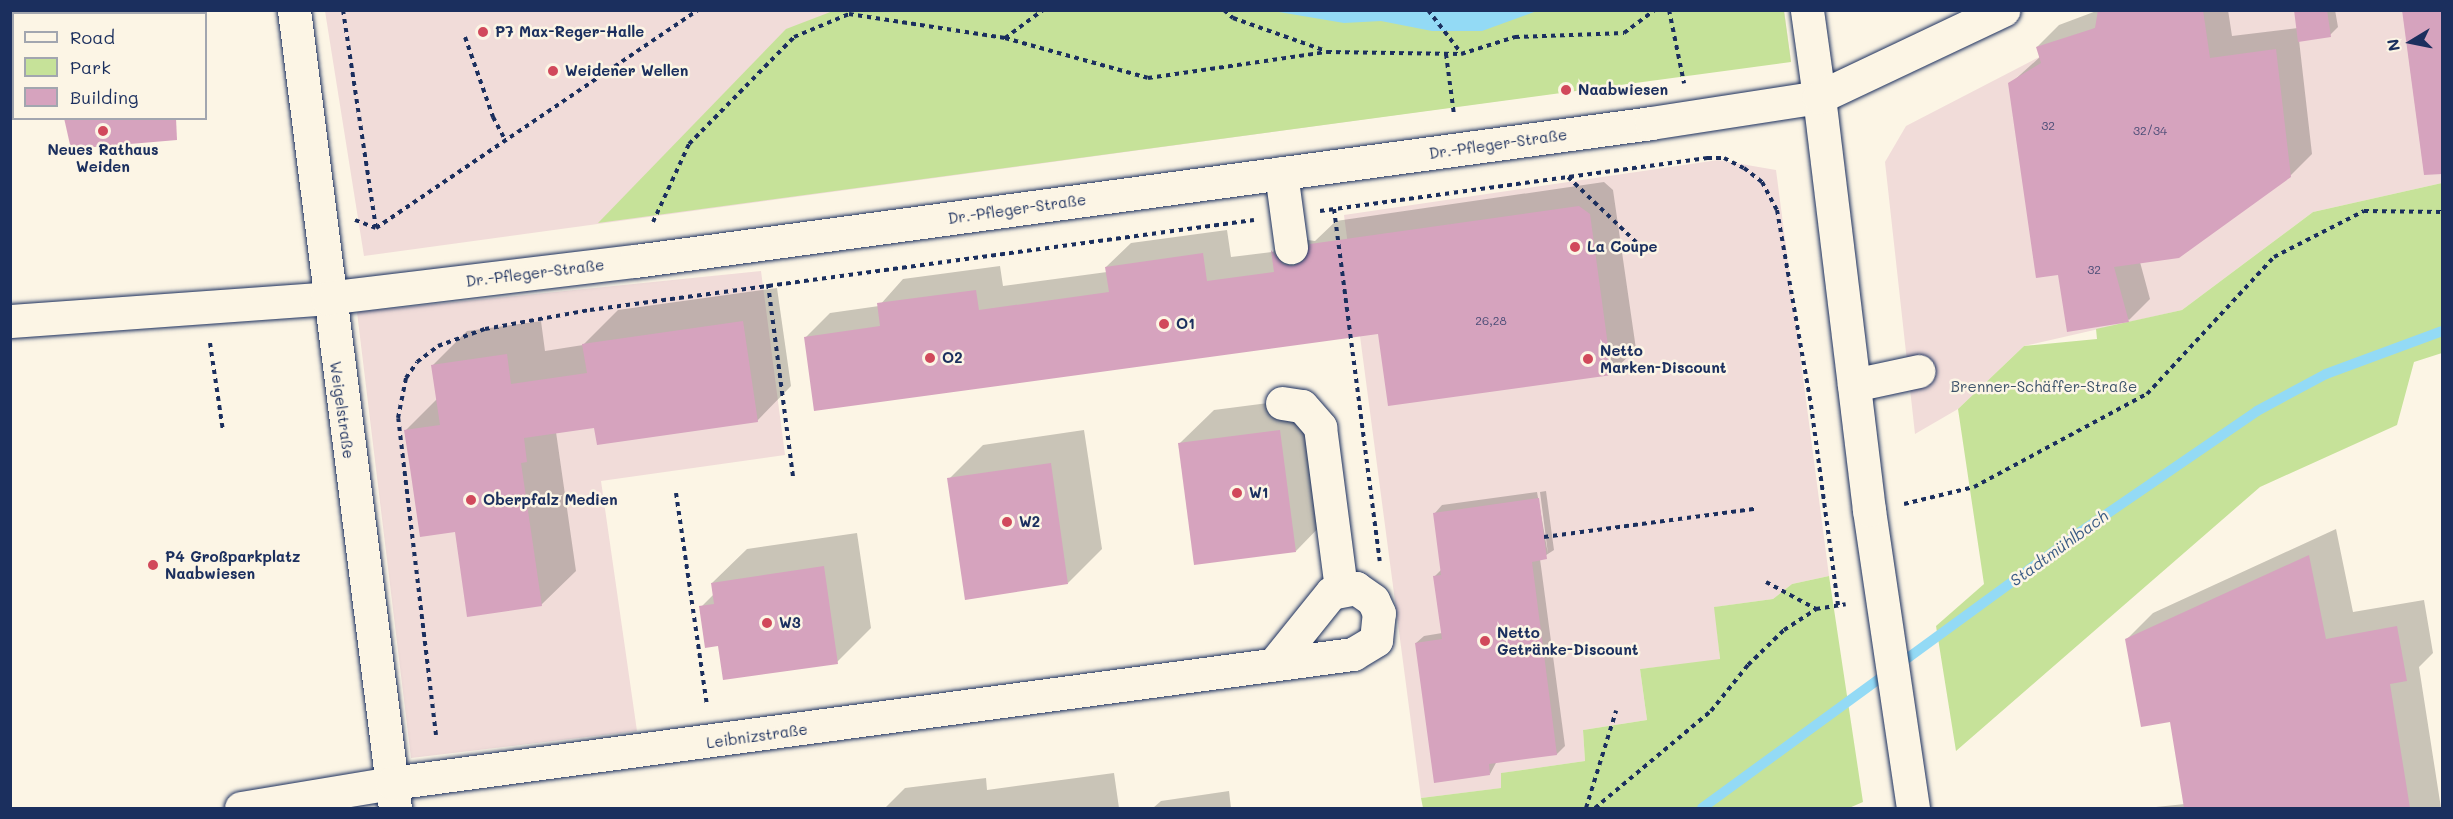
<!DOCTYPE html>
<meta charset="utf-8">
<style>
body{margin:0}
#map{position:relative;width:2453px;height:819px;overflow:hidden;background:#fcf5e5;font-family:Mali,sans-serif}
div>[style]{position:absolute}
.built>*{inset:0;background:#f1dcd9}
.green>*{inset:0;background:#c6e299}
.water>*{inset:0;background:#93daf5}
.shadow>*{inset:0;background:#0003}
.stream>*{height:10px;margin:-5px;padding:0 5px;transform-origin:5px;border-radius:5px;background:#93daf5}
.building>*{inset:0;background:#d6a3be}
.path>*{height:4px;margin-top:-2px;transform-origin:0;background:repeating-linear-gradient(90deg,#1b2f5e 0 4.5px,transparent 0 9px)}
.roads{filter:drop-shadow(0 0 2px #1b2f5e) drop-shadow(0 0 2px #1b2f5e)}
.minor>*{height:33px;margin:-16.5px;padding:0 16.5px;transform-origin:16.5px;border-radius:16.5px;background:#fcf5e5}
.major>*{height:33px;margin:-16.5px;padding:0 16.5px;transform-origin:16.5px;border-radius:16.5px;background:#fcf5e5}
.dots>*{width:16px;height:16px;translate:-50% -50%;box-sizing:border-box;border:3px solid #fcf5e5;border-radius:50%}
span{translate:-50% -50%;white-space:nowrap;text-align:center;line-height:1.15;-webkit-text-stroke:5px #fcf5e5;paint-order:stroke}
.number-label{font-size:12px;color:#4a4c76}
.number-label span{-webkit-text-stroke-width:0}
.poi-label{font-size:15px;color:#1b2f5e;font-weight:700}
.left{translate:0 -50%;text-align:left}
.street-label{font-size:15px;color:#1b2f5e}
.park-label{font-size:15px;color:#3d536a}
.water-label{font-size:16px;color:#395a84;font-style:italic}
.frame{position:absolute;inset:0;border:12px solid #1b2f5e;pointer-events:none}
.legend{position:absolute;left:12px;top:12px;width:195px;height:108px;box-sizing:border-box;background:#fcf5e5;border:2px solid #a2a6af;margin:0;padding:8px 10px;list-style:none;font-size:18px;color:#1b2f5e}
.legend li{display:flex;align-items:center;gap:12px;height:30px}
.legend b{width:30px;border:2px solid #a2a6af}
.north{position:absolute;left:2381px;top:12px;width:60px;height:60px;-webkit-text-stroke:4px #fcf5e5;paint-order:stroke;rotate:260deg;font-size:16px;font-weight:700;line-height:24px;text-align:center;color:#1b2f5e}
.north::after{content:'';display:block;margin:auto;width:21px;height:27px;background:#1b2f5e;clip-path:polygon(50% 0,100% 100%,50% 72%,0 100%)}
</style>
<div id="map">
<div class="built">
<div style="clip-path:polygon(1784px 10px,1791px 61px,364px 256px,325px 11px)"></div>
<div style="clip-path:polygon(2128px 11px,2442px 11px,2442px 183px,2313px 212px,2182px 310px,2024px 346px,1958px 409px,1915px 434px,1885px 162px,1906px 126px)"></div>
<div style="clip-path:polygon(1718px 160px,1776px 170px,1829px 576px,1792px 584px,1773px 599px,1715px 607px,1720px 660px,1640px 669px,1647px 720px,1583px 730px,1585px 761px,1502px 773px,1502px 788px,1421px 798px,1344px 215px)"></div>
<div style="clip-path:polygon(761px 271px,785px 455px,601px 481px,637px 731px,411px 758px,357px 312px)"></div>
</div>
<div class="green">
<div style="clip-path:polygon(833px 11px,1784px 11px,1791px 62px,598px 223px,786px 29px)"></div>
<div style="clip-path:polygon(2442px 183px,2442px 353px,2414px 362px,2397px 425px,2260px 487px,1956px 751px,1936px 626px,1984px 584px,1958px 409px,2024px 346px,2097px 339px,2096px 329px,2182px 310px,2313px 212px)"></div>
<div style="clip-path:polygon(1829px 576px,1863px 802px,1849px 808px,1423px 808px,1421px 798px,1501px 788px,1501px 773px,1585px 761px,1583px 730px,1647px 720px,1640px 669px,1720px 659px,1714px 607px,1773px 599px,1792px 584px)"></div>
</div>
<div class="water">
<div style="clip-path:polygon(1273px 11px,1537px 10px,1537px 11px,1482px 31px,1432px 31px,1381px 21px,1344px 23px)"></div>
</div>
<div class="shadow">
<div style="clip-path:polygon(10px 10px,154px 10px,154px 14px,14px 14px,10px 98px)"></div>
<div style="clip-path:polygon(2099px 10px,2228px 10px,2232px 36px,2298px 28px,2296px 10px,2335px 10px,2338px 27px,2330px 35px,2299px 40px,2312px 154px,2290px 176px,2140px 262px,2150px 299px,2129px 320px,2059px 273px,2010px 84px,2041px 56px,2037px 47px,2059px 25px)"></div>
<div style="clip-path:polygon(2403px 10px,2442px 10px,2442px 120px,2419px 123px)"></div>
<div style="clip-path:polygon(1604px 182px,1613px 190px,1636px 349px,1611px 373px,1379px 333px,806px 337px,830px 313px,879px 306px,903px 279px,1000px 266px,1003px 286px,1107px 272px,1106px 267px,1131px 243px,1227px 230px,1231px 257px,1273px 252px,1296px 226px,1308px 240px,1315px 241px,1336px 221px)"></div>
<div style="clip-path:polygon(777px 288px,791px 386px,757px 421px,596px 427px,556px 432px,576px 571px,541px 605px,457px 530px,406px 430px,437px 399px,432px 366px,467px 331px,541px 321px,545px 351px,583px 345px,618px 310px)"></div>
<div style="clip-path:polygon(1314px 397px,1329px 517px,1296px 551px,1180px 443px,1214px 410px)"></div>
<div style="clip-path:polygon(1084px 430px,1102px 549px,1068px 583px,949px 479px,983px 445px)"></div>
<div style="clip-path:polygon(1546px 491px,1554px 550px,1540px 559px,1565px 746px,1557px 754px,1497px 761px,1490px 774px,1416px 643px,1424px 636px,1442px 633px,1434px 577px,1442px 569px,1435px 513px,1442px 505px,1537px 492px,1548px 554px,1540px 492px)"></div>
<div style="clip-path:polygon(2336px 529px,2353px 612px,2424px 600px,2433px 653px,2419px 667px,2441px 808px,2146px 808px,2185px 804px,2172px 720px,2126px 640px,2153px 613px)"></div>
<div style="clip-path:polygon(857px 533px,871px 628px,837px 662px,720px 645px,701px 607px,714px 594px,712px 583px,747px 549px)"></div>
<div style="clip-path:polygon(1114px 773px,1119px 808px,885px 808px,905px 788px,986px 778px,987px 790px)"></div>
<div style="clip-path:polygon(1229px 791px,1231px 808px,1153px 808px,1161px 801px)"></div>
</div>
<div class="stream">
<div style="left:1702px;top:808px;width:463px;rotate:-36.1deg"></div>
<div style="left:2076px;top:535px;width:219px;rotate:-34.4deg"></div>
<div style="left:2257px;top:411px;width:78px;rotate:-28.2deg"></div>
<div style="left:2326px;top:374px;width:124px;rotate:-20.3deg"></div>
</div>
<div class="building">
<div style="clip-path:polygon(2098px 10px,2203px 10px,2210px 58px,2276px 49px,2291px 177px,2179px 258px,2114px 267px,2129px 322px,2067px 332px,2058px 275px,2036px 278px,2008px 83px,2041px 63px,2036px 47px,2095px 28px)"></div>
<div style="clip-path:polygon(2294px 10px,2327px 10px,2331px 37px,2298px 42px)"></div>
<div style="clip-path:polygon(2402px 10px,2442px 10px,2442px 174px,2424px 175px)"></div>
<div style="clip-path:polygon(64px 118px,176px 118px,177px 140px,71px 149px)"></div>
<div style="clip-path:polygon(1579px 206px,1590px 214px,1612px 375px,1388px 406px,1378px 334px,814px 411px,804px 337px,880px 326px,877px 303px,976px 290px,979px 310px,1109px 292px,1105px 267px,1203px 253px,1207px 281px,1274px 272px,1271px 250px,1283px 264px,1293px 266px,1303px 261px,1310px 244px)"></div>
<div style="clip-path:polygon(743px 321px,758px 422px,597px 445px,594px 428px,524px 438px,527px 462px,521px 463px,542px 606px,467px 617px,455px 532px,420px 537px,410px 468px,404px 430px,440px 425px,431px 365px,507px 354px,511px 384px,587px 373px,582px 344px)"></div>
<div style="clip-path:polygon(1280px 430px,1296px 552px,1194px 565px,1178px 443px)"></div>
<div style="clip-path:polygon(1051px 463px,1068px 584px,965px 600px,947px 478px)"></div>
<div style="clip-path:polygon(1539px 498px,1547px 559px,1532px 562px,1557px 755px,1489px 764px,1490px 775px,1434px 783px,1415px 643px,1442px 639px,1433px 576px,1441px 575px,1433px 513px)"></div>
<div style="clip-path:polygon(2309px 555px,2326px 639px,2397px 626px,2407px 681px,2390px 684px,2410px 808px,2184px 808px,2170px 722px,2141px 727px,2125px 639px)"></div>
<div style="clip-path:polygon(824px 566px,838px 664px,723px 680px,718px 646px,705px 648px,699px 606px,714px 604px,711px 583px)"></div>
</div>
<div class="path">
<div style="left:343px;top:10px;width:219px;rotate:81.4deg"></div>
<div style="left:1224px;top:10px;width:12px;rotate:42deg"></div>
<div style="left:1233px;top:18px;width:99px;rotate:19.5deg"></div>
<div style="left:1428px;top:10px;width:54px;rotate:52.5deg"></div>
<div style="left:1669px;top:10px;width:75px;rotate:78.4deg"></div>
<div style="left:465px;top:37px;width:85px;rotate:70.7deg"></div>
<div style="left:493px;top:117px;width:27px;rotate:62deg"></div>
<div style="left:1005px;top:38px;width:47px;rotate:-36.4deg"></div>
<div style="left:1446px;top:54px;width:62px;rotate:82.5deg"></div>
<div style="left:1568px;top:177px;width:95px;rotate:43.7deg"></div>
<div style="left:1334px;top:209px;width:355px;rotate:82.6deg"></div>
<div style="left:1320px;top:211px;width:391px;rotate:-7.8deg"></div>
<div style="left:1707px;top:158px;width:17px"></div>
<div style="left:1724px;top:158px;width:22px;rotate:27deg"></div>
<div style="left:1744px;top:168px;width:23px;rotate:38deg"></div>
<div style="left:1762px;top:182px;width:32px;rotate:62deg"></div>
<div style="left:1777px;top:210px;width:198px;rotate:80.1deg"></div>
<div style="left:1811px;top:405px;width:202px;rotate:82.3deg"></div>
<div style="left:355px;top:220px;width:22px;rotate:21deg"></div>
<div style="left:376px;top:228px;width:389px;rotate:-34.1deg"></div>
<div style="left:653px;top:222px;width:86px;rotate:-65.2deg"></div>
<div style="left:689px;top:144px;width:150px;rotate:-45.5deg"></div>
<div style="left:794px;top:37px;width:60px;rotate:-22.7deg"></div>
<div style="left:849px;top:14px;width:158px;rotate:8.7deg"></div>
<div style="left:1005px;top:38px;width:148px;rotate:15.6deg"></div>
<div style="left:1148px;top:78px;width:181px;rotate:-8.3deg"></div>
<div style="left:1327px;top:52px;width:134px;rotate:0.9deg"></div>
<div style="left:1461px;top:54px;width:57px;rotate:-17.5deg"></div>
<div style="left:1515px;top:37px;width:109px;rotate:-2.1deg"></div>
<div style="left:1624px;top:33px;width:39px;rotate:-37deg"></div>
<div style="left:768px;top:284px;width:195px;rotate:82.6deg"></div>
<div style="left:210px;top:343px;width:89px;rotate:81.6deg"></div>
<div style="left:676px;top:493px;width:214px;rotate:81.7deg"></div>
<div style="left:1904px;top:504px;width:72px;rotate:-13.7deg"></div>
<div style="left:1974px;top:487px;width:196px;rotate:-28.3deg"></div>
<div style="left:2147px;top:394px;width:187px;rotate:-47.2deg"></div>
<div style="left:2274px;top:257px;width:101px;rotate:-27.1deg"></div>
<div style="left:2364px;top:211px;width:78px;rotate:0.7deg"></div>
<div style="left:1544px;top:537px;width:213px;rotate:-7.6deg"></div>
<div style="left:1766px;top:582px;width:57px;rotate:28.4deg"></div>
<div style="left:436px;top:735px;width:319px;rotate:-96.8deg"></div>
<div style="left:398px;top:418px;width:41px;rotate:-78.7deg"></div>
<div style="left:406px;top:378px;width:19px;rotate:-55deg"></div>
<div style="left:417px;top:362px;width:26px;rotate:-37deg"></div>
<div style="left:438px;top:346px;width:50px;rotate:-19.9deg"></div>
<div style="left:485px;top:329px;width:107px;rotate:-10.3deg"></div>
<div style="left:590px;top:310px;width:670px;rotate:-7.72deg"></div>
<div style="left:1586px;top:808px;width:102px;rotate:-72.8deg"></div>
<div style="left:1595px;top:808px;width:151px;rotate:-39.9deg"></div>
<div style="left:1711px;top:711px;width:59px;rotate:-51.2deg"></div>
<div style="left:1748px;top:665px;width:50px;rotate:-44.2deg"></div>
<div style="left:1784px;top:630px;width:38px;rotate:-33deg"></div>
<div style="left:1816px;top:609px;width:30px;rotate:-9deg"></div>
</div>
<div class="roads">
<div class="minor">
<div style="left:294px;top:10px;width:804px;rotate:82.79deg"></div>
<div style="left:1281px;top:173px;width:75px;rotate:82.3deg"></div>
<div style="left:10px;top:321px;width:318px;rotate:-4.1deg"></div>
<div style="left:327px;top:298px;width:310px;rotate:-6.9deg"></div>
<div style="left:635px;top:261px;width:1025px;rotate:-7.73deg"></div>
<div style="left:1651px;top:123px;width:170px;rotate:-8.8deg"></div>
<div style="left:1819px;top:97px;width:88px;rotate:-97.9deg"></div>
<div style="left:1854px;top:385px;width:66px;rotate:-12.2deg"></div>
<div style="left:1282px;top:403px;width:20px;rotate:9deg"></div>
<div style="left:1302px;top:406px;width:28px;rotate:49deg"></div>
<div style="left:1320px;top:427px;width:163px;rotate:82.6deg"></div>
<div style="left:241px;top:808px;width:153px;rotate:-9.4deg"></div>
<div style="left:392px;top:783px;width:970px;rotate:-7.65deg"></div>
<div style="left:1353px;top:654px;width:27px;rotate:-31deg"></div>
<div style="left:1376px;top:640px;width:27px;rotate:-84deg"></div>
<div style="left:1379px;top:613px;width:14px;rotate:-115deg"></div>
<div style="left:1373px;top:600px;width:21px;rotate:-145deg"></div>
<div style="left:1356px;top:588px;width:25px;rotate:169deg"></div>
<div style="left:1331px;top:593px;width:91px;rotate:128.8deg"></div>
</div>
<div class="major">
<div style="left:1913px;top:808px;width:301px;rotate:-98.4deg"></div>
<div style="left:1869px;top:510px;width:416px;rotate:-96.9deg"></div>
<div style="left:1819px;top:97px;width:204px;rotate:-25.3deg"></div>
</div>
</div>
<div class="dots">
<div style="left:483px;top:32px;background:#d1495b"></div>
<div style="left:553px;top:71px;background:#d1495b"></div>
<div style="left:1566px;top:90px;background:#d1495b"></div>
<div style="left:103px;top:131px;background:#d1495b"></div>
<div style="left:1575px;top:247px;background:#d1495b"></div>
<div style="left:1164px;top:324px;background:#d1495b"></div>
<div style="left:930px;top:358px;background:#d1495b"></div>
<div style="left:1588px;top:359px;background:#d1495b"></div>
<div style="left:1237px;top:493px;background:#d1495b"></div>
<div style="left:471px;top:500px;background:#d1495b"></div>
<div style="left:1007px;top:522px;background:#d1495b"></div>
<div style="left:153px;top:565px;background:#d1495b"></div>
<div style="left:767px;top:623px;background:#d1495b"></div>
<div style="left:1485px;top:641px;background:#d1495b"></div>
</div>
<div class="number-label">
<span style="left:2048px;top:126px">32</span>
<span style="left:2150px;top:131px">32/34</span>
<span style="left:2094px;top:270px">32</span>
<span style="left:1491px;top:321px">26,28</span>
</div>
<div class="poi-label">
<span class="left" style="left:495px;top:32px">P7 Max-Reger-Halle</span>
<span class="left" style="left:565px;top:71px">Weidener Wellen</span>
<span class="left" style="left:1578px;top:90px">Naabwiesen</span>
<span style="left:103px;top:158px">Neues Rathaus<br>Weiden</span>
<span class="left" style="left:1587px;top:247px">La Coupe</span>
<span class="left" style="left:1176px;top:324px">O1</span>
<span class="left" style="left:1600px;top:359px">Netto<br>Marken-Discount</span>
<span class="left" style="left:942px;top:358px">O2</span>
<span class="left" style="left:1249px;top:493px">W1</span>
<span class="left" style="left:483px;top:500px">Oberpfalz Medien</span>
<span class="left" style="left:1019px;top:522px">W2</span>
<span class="left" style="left:165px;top:565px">P4 Großparkplatz<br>Naabwiesen</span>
<span class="left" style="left:779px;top:623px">W3</span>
<span class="left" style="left:1497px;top:641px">Netto<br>Getränke-Discount</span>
</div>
<div class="street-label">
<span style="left:1498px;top:144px;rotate:-8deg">Dr.-Pfleger-Straße</span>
<span style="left:1017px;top:209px;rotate:-8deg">Dr.-Pfleger-Straße</span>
<span style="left:535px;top:273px;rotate:-7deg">Dr.-Pfleger-Straße</span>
<span style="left:342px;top:410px;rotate:82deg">Weigelstraße</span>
<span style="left:757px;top:736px;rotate:-8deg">Leibnizstraße</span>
</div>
<div class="park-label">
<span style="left:2044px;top:387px">Brenner-Schäffer-Straße</span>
</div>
<div class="water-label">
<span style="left:2059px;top:548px;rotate:-36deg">Stadtmühlbach</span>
</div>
<div class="frame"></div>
<ul class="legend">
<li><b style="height:8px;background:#fcf5e5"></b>Road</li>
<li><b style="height:16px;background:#c6e299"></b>Park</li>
<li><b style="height:16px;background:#d6a3be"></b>Building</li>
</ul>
<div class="north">N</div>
</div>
